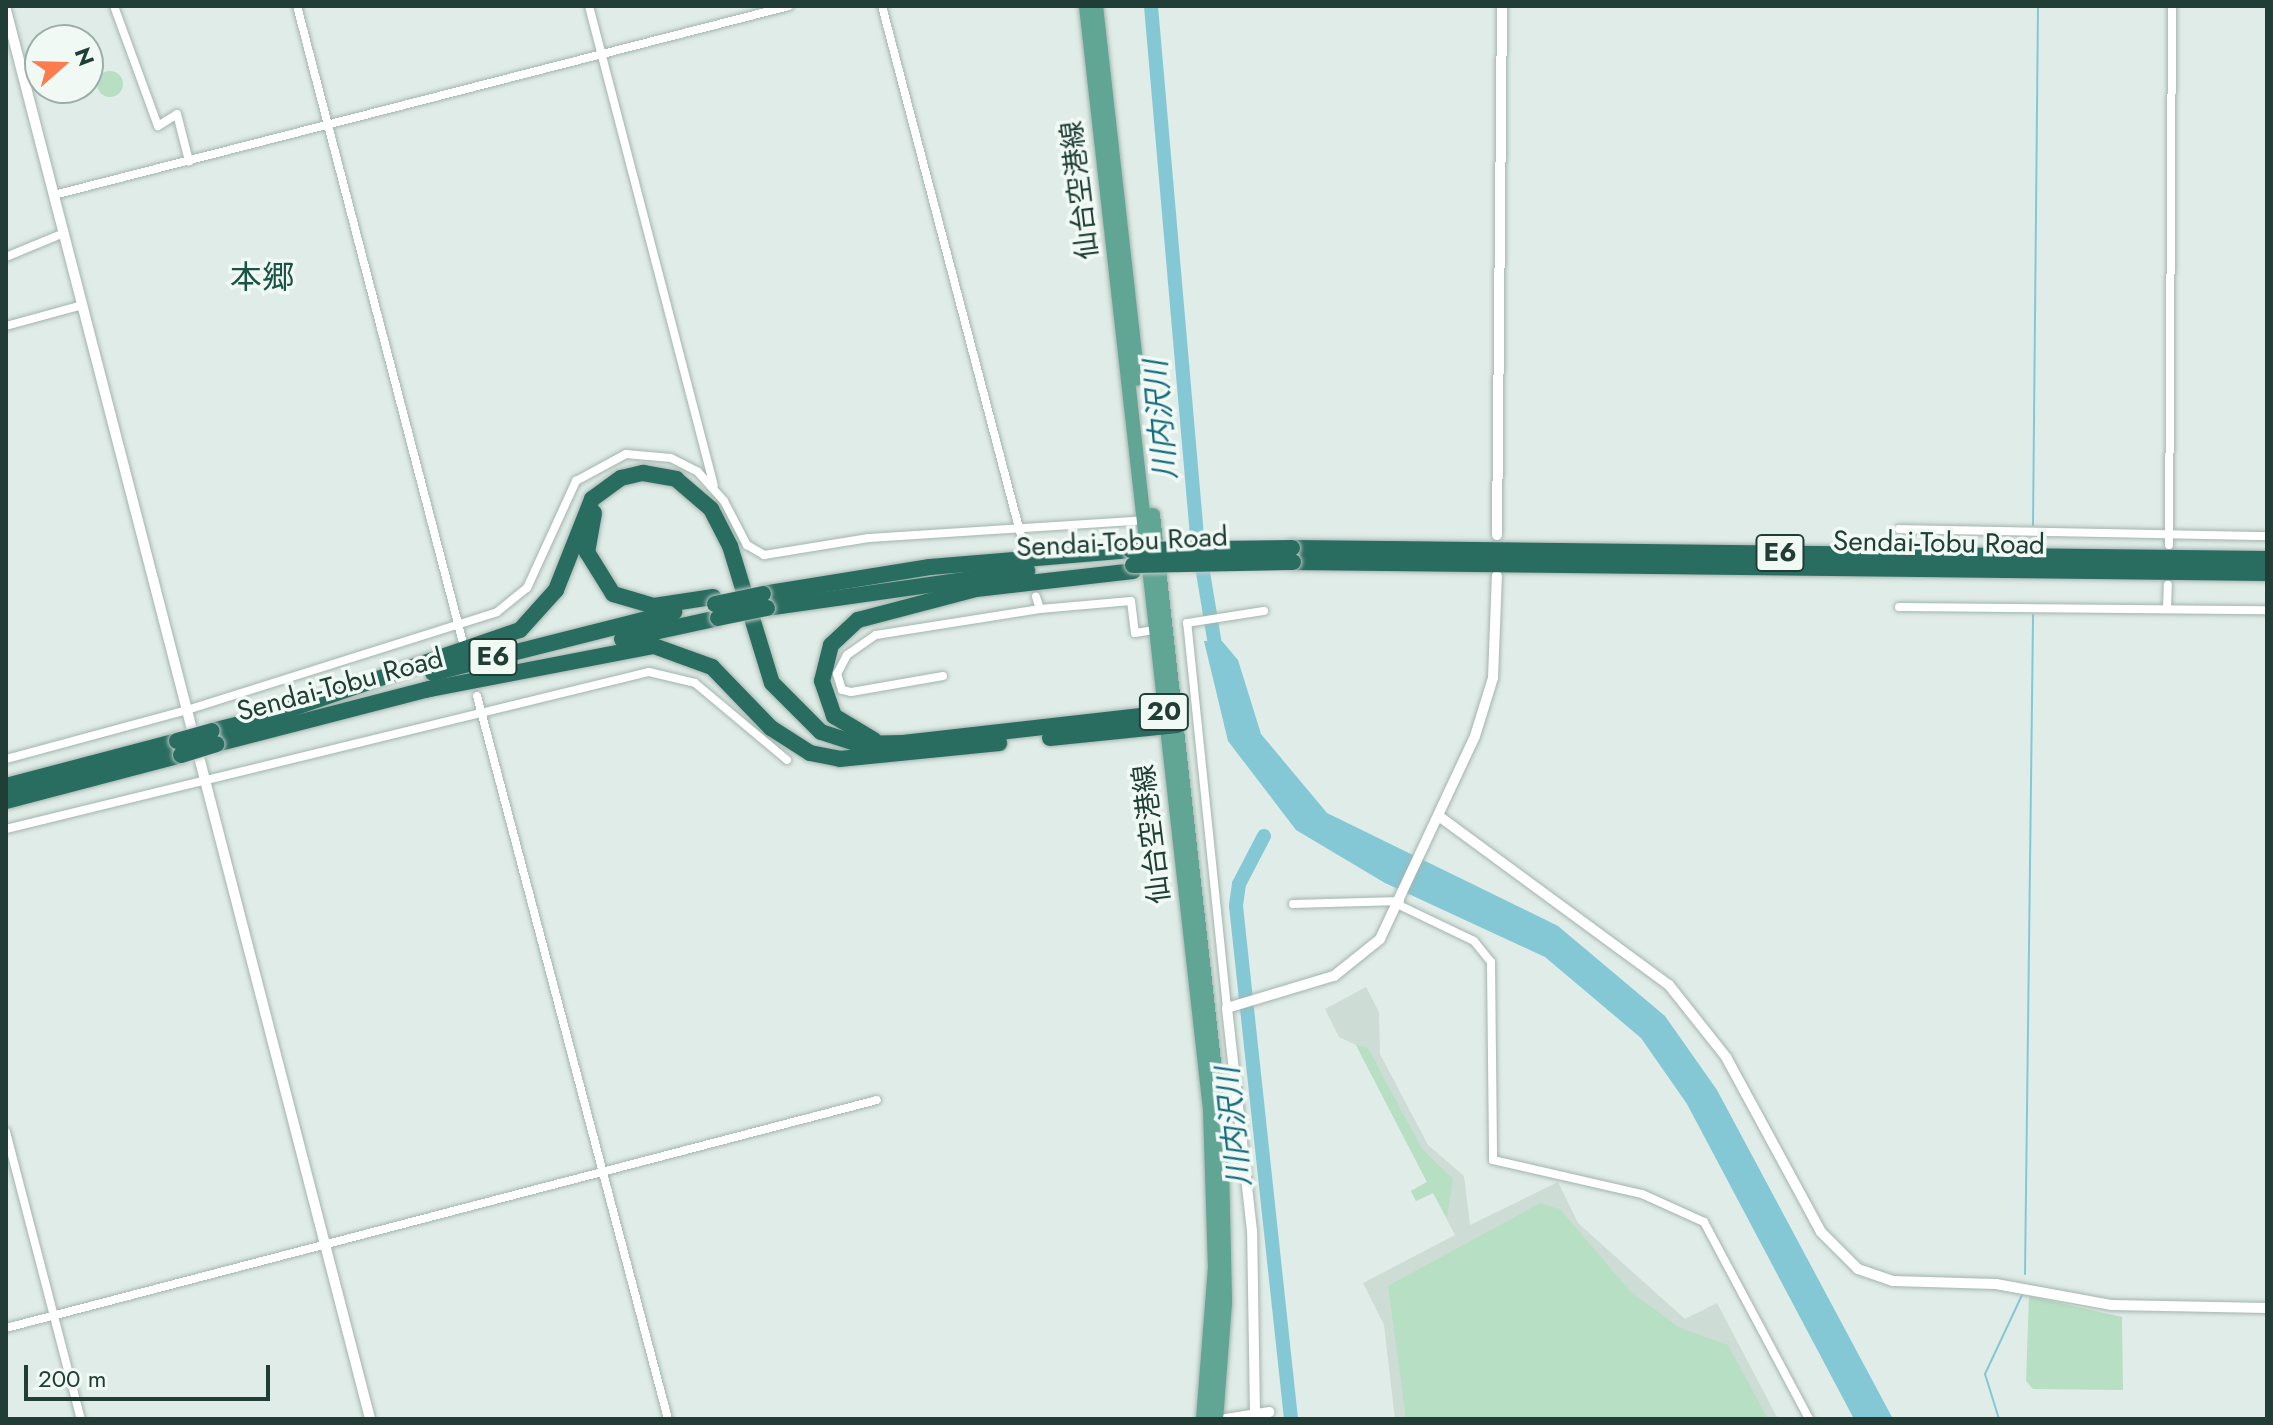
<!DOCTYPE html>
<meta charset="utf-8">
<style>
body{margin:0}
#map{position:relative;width:2273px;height:1425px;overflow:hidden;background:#e0ece7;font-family:Jost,"Noto Sans JP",sans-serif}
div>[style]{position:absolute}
.built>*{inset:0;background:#cedcd6}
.green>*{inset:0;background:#b7dfc3}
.round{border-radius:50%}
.water>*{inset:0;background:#84c8d6}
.stream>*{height:2px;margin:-1px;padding:0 1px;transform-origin:1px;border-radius:1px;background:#84c8d6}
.river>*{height:14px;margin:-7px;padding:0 7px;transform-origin:7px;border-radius:7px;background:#84c8d6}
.minor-tunnel>*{height:8px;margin-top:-4px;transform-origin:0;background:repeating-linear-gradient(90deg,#bac9c4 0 8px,transparent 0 12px)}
.roads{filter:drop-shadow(0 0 2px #a3b4ae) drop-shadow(0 0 2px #a3b4ae)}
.minor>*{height:8px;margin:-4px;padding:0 4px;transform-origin:4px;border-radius:4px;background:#fff}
.tertiary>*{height:10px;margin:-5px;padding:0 5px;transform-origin:5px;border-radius:5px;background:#fff}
.primary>*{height:14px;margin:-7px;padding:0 7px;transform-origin:7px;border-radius:7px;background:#61a595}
.motorway>*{height:16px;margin:-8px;padding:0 8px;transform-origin:8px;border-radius:8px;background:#296d60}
.bridges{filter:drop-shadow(0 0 2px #c1c9c7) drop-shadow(0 0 2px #c1c9c7)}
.motorway-bridge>*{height:16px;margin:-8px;padding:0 8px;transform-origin:8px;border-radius:8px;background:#296d60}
span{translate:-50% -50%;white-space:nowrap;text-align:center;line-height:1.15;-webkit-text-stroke:7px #f1f9f5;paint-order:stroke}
.shield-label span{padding:2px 6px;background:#f1f9f5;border:2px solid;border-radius:6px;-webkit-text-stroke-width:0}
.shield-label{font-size:26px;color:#203e36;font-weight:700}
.street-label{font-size:28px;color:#203e36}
.water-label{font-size:30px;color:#156b7e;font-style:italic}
.quarter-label{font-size:32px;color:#1a5245}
.frame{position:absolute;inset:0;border:8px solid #203e36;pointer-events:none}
.north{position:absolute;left:24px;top:24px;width:80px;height:80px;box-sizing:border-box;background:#f1f9f5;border:2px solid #9daea9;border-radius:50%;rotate:70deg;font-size:22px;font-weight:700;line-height:32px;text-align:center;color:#203e36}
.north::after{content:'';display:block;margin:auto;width:28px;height:36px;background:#fc7c4e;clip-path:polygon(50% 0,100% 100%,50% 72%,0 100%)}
.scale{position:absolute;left:24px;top:1365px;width:246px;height:36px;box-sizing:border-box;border:4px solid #203e36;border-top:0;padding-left:10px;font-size:24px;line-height:28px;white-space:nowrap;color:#203e36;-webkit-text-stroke:6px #f1f9f5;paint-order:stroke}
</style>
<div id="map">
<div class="built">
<div style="clip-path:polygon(1366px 987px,1379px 1012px,1380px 1054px,1428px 1145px,1464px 1176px,1470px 1225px,1558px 1182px,1578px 1223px,1685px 1319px,1717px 1303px,1778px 1419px,1395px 1419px,1384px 1325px,1363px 1283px,1455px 1235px,1433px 1193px,1416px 1201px,1411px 1191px,1427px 1182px,1356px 1045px,1339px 1037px,1325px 1009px)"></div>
</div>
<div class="green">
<div class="round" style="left:97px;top:71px;width:26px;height:26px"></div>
<div style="clip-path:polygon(1356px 1045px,1368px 1048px,1422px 1149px,1453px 1179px,1447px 1218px,1433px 1193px,1416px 1201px,1411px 1191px,1427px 1182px)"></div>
<div style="clip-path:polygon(1540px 1203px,1560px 1209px,1631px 1292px,1680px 1328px,1728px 1345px,1768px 1419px,1406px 1419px,1388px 1286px)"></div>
<div style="clip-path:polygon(2029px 1296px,2122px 1317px,2123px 1390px,2033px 1389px,2026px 1381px)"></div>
</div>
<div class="water">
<div style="clip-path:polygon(1204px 641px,1222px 641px,1238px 660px,1261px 734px,1327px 813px,1558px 926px,1665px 1016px,1717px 1090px,1893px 1419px,1854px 1419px,1687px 1104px,1641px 1038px,1545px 957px,1385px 883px,1296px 830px,1228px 741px)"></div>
</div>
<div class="stream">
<div style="left:2033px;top:525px;width:519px;rotate:-89.45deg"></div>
<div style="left:2025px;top:1274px;width:659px;rotate:-89.3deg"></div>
<div style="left:1999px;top:1419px;width:47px;rotate:-107.3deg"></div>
<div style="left:1985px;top:1374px;width:87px;rotate:-64.9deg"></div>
</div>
<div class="river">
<div style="left:1151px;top:6px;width:532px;rotate:85.04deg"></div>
<div style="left:1197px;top:536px;width:123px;rotate:80.6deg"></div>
<div style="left:1264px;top:836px;width:54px;rotate:117.5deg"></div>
<div style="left:1239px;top:884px;width:22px;rotate:98deg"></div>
<div style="left:1236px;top:906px;width:516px;rotate:83.88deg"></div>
</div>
<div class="minor-tunnel">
<div style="left:1021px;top:536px;width:24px;rotate:75deg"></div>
</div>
<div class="roads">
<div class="minor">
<div style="left:114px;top:6px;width:128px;rotate:69.9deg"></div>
<div style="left:158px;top:126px;width:22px;rotate:-32deg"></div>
<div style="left:177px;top:114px;width:49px;rotate:75.7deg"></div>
<div style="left:297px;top:6px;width:658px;rotate:75.39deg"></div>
<div style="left:589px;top:6px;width:495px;rotate:75.4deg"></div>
<div style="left:882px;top:6px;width:548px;rotate:75.3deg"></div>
<div style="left:54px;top:195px;width:759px;rotate:-14.42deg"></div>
<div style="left:6px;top:257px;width:63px;rotate:-22.5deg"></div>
<div style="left:6px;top:326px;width:80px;rotate:-15.3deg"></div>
<div style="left:1899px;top:529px;width:368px;rotate:1.1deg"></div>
<div style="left:2169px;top:545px;width:539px;rotate:-89.68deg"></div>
<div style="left:1899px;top:607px;width:368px;rotate:0.5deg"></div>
<div style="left:2167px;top:608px;width:23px;rotate:-88deg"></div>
<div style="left:1040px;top:609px;width:91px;rotate:-5deg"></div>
<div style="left:1131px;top:601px;width:32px;rotate:83deg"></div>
<div style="left:1135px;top:633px;width:20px;rotate:-9deg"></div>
<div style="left:943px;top:676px;width:93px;rotate:170.1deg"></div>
<div style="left:851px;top:692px;width:9px;rotate:-167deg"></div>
<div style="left:842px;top:690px;width:17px;rotate:-107deg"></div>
<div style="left:837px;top:674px;width:21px;rotate:-62deg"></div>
<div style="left:847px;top:655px;width:35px;rotate:-35deg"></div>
<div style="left:876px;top:635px;width:166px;rotate:-9deg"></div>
<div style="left:1040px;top:609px;width:13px;rotate:-108deg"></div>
<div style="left:477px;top:696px;width:748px;rotate:75.2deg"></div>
<div style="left:6px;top:759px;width:188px;rotate:-15.1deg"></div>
<div style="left:187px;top:710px;width:325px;rotate:-17.5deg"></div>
<div style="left:497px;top:612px;width:38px;rotate:-39deg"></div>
<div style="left:527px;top:588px;width:118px;rotate:-65.4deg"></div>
<div style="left:576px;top:481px;width:57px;rotate:-28.4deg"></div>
<div style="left:626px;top:454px;width:45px;rotate:5.1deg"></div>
<div style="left:671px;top:458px;width:30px;rotate:27deg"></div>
<div style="left:698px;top:472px;width:39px;rotate:48deg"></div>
<div style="left:724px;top:501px;width:50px;rotate:62.4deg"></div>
<div style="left:747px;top:545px;width:20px;rotate:30deg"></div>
<div style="left:764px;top:555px;width:106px;rotate:-9.2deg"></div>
<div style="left:869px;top:538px;width:276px;rotate:-3.7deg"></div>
<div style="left:6px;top:829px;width:662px;rotate:-13.72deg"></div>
<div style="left:649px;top:672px;width:47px;rotate:13.4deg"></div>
<div style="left:695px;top:683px;width:120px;rotate:39.9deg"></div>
<div style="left:1293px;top:904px;width:107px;rotate:-1.6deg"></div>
<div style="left:1399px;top:905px;width:83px;rotate:25.6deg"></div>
<div style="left:1474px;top:941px;width:27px;rotate:51deg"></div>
<div style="left:1491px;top:962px;width:198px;rotate:89.4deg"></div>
<div style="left:1493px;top:1160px;width:153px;rotate:12.9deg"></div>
<div style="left:1642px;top:1194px;width:68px;rotate:24.3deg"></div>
<div style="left:1704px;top:1222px;width:223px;rotate:61.9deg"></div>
<div style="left:1227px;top:1008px;width:387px;rotate:-95.9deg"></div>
<div style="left:1187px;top:623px;width:78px;rotate:-8.9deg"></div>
<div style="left:6px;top:1132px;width:297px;rotate:75.4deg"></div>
<div style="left:6px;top:1328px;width:900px;rotate:-14.67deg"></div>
</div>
<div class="tertiary">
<div style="left:6px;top:10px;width:1455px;rotate:75.51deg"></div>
<div style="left:1497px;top:535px;width:529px;rotate:-89.46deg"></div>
<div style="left:1440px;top:817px;width:284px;rotate:36.3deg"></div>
<div style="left:1669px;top:985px;width:92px;rotate:51.6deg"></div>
<div style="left:1726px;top:1057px;width:199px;rotate:61.5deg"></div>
<div style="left:1821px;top:1232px;width:52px;rotate:45deg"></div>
<div style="left:1858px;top:1269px;width:37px;rotate:19deg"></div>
<div style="left:1893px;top:1281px;width:103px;rotate:1.7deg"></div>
<div style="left:1996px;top:1284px;width:118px;rotate:10.3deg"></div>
<div style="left:2112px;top:1305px;width:155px;rotate:1.1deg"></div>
<div style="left:1255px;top:1415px;width:184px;rotate:-90.9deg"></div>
<div style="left:1252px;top:1231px;width:224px;rotate:-96.4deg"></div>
<div style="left:1227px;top:1008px;width:112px;rotate:-16.7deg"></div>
<div style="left:1334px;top:976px;width:59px;rotate:-38.8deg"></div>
<div style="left:1380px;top:939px;width:224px;rotate:-64.9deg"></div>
<div style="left:1475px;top:736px;width:61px;rotate:-72.8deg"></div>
<div style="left:1493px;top:678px;width:102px;rotate:-87.8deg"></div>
<div style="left:1226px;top:1419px;width:44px;rotate:-9.2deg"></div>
</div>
<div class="primary">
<div style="left:1086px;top:6px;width:1110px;rotate:83.59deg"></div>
<div style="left:1210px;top:1109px;width:158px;rotate:88.2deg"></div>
<div style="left:1215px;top:1267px;width:152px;rotate:94.5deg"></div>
<div style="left:1096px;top:6px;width:375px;rotate:83.6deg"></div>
<div style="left:1153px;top:515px;width:613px;rotate:83.63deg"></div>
<div style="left:1221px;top:1124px;width:179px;rotate:88.7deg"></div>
<div style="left:1225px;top:1303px;width:116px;rotate:94.4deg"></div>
</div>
<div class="motorway">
<div style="left:594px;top:513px;width:40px;rotate:100deg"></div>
<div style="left:587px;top:552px;width:49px;rotate:58.2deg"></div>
<div style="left:613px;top:594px;width:43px;rotate:16.3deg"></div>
<div style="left:654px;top:606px;width:60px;rotate:-8.7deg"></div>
<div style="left:1292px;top:548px;width:975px;rotate:0.65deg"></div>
<div style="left:1293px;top:562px;width:974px;rotate:0.65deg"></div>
<div style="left:763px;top:594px;width:169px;rotate:-9.2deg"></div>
<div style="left:930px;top:567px;width:202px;rotate:-4.8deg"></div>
<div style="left:767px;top:608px;width:263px;rotate:-8.1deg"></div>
<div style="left:622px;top:639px;width:98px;rotate:-12.3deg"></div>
<div style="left:433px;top:673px;width:249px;rotate:-14.2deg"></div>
<div style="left:425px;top:690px;width:233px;rotate:-10.9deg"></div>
<div style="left:654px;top:646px;width:62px;rotate:19.9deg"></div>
<div style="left:712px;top:667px;width:85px;rotate:46deg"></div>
<div style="left:771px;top:728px;width:46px;rotate:32.7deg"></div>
<div style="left:810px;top:753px;width:31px;rotate:11deg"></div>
<div style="left:840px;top:759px;width:160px;rotate:-5.7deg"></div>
<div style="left:273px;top:715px;width:261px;rotate:-19deg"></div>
<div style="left:520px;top:630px;width:54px;rotate:-48deg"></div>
<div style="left:556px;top:590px;width:98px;rotate:-68.4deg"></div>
<div style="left:592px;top:499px;width:36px;rotate:-36deg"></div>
<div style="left:621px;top:478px;width:23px;rotate:-13deg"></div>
<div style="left:643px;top:473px;width:34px;rotate:10deg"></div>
<div style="left:676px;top:479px;width:46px;rotate:40.6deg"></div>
<div style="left:711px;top:509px;width:42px;rotate:62.8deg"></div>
<div style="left:730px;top:546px;width:143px;rotate:73deg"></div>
<div style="left:772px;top:683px;width:69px;rotate:45deg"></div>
<div style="left:821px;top:732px;width:38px;rotate:18deg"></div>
<div style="left:857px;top:744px;width:46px;rotate:-1.2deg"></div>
<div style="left:903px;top:743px;width:275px;rotate:-6.5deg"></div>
<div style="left:212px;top:731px;width:73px;rotate:-14.2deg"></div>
<div style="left:1050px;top:738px;width:128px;rotate:-5.8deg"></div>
<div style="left:874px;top:740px;width:47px;rotate:-149deg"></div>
<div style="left:834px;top:716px;width:37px;rotate:-109deg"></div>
<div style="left:822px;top:681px;width:37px;rotate:-76deg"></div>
<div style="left:831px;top:645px;width:37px;rotate:-43deg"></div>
<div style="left:858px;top:620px;width:122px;rotate:-14.7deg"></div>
<div style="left:976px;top:589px;width:158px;rotate:-6.5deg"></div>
<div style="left:216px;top:744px;width:224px;rotate:-14.5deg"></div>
<div style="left:6px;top:786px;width:177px;rotate:-14.7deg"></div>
<div style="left:6px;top:801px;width:181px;rotate:-14.7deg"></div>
</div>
</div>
<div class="bridges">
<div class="motorway-bridge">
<div style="left:1131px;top:550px;width:161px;rotate:-0.7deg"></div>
<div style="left:1133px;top:565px;width:160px;rotate:-1.1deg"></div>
<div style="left:715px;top:604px;width:49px;rotate:-11.8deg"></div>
<div style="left:718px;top:618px;width:50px;rotate:-11.5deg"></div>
<div style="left:177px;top:741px;width:36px;rotate:-16deg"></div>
<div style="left:181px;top:755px;width:37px;rotate:-17deg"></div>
</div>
</div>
<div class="shield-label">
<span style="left:1780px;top:553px">E6</span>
<span style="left:493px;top:657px">E6</span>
<span style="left:1164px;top:712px">20</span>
</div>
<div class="street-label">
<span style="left:1080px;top:190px;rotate:-97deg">仙台空港線</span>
<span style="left:1122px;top:542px;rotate:-3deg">Sendai-Tobu Road</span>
<span style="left:1939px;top:543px;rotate:1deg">Sendai-Tobu Road</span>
<span style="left:340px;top:685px;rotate:-15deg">Sendai-Tobu Road</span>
<span style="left:1152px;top:834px;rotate:-97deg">仙台空港線</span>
</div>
<div class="water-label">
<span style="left:1161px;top:420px;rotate:-95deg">川内沢川</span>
<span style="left:1234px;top:1127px;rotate:-96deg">川内沢川</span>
</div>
<div class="quarter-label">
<span style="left:262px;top:277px">本郷</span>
</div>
<div class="frame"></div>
<div class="north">N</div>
<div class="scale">200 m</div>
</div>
